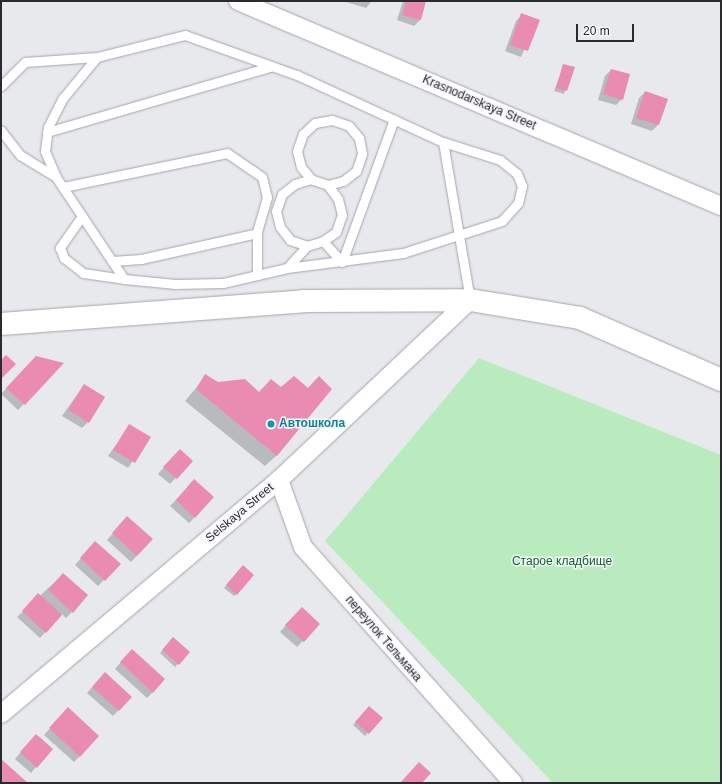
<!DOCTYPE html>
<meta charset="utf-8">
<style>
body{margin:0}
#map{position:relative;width:722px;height:784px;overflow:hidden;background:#e8e9ed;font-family:Arial,sans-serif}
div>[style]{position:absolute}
.green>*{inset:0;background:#b9ebbe}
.shadow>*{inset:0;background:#0003}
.building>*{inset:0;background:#ea8bb2}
.roads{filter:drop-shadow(0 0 1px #a4a5a9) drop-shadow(0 0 1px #a4a5a9)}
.lane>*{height:9px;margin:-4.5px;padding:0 4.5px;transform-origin:4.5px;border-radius:4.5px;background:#fff}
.street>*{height:18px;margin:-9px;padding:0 9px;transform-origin:9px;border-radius:9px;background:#fff}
.secondary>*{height:22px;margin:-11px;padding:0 11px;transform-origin:11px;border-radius:11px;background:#fff}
.dots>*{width:11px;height:11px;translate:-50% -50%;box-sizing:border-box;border:2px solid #f5f6fa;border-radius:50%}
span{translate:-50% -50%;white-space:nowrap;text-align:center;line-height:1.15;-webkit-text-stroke:3px #f5f6fa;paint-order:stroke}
.street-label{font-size:12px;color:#2b2b2d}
.culture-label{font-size:12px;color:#0d838f;font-weight:700}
.left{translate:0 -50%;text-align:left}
.park-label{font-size:12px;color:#0c6426}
.frame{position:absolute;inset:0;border:2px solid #2b2b2d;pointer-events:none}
.scale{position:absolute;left:576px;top:24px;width:58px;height:18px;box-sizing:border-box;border:2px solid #2b2b2d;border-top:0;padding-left:5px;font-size:12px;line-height:14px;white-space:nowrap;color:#2b2b2d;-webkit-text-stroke:3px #f5f6fa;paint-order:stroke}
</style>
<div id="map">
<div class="green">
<div style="clip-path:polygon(479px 358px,721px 455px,721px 783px,553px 783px,325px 541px)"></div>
</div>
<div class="shadow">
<div style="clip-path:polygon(343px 1px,372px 1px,366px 8px)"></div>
<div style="clip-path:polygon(403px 1px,425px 1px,420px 20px,414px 26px,397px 20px)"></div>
<div style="clip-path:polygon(522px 15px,538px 21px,521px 57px,505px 51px,516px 21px)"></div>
<div style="clip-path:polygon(564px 65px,573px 68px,564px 94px,554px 91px)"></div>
<div style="clip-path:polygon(611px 70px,622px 99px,616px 105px,598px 100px,605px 76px)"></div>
<div style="clip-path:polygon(645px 92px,667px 99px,658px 125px,652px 131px,631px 124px,639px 98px)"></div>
<div style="clip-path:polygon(6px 356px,14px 364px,1px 378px,1px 361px)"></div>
<div style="clip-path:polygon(30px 363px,62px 364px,18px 410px,1px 394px)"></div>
<div style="clip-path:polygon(206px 376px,277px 455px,265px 466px,185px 401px)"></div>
<div style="clip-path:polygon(84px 385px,88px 422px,82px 428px,62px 416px)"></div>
<div style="clip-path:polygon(130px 425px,149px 437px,128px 468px,108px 456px)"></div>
<div style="clip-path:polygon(174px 456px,192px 461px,170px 484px,158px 474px)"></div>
<div style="clip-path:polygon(189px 486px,195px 517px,189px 523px,170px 506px)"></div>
<div style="clip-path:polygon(122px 523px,152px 539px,131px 562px,107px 540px)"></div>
<div style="clip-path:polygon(90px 548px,119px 564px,98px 586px,75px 565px)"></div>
<div style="clip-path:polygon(240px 569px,237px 594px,234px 596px,224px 588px)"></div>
<div style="clip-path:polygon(57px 580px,72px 612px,66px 618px,62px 614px,40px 638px,17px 617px)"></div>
<div style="clip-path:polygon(296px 614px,319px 624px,297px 647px,280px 632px)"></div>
<div style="clip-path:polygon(173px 638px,189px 652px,175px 667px,160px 653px)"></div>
<div style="clip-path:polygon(126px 656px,153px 692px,147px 698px,115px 669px)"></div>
<div style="clip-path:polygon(99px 679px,131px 697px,113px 716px,87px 693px)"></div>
<div style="clip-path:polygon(369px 707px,381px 718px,365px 736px,353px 725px)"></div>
<div style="clip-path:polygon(62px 715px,80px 756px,74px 762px,44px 735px)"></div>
<div style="clip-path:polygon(30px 741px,36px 767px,31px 773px,15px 759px)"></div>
</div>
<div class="building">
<div style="clip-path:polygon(406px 1px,426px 1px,421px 20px,402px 15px)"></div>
<div style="clip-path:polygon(521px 13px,540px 20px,528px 51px,510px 45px)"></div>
<div style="clip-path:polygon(563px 64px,575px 67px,567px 91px,556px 88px)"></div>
<div style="clip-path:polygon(611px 69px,630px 74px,623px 100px,603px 94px)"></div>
<div style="clip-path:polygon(645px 91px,668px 99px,659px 125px,636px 118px)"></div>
<div style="clip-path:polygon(6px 355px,16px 364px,2px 378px,1px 360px)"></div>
<div style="clip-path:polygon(36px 356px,64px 363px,25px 405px,6px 388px)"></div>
<div style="clip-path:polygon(205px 374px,218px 382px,245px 379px,259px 392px,271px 379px,281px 387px,294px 376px,308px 388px,319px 376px,332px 389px,277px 456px,196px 389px)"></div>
<div style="clip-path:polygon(84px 384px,105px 397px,89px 423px,68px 410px)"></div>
<div style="clip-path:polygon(129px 424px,151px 437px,135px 463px,113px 450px)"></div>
<div style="clip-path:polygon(180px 449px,193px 461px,177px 479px,163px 467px)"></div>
<div style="clip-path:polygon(194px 479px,214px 497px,195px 518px,176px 500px)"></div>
<div style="clip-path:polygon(127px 516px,153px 539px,137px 556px,112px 533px)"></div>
<div style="clip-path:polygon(95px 541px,121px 564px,105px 581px,80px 558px)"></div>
<div style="clip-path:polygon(243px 565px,254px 575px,237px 595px,226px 585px)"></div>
<div style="clip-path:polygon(63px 573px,88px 595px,73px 613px,48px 590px)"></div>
<div style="clip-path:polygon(38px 593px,62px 615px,46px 633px,22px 611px)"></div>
<div style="clip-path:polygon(302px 607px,320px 624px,304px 642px,285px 625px)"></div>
<div style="clip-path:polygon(173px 637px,190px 652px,179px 665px,162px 650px)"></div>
<div style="clip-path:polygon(132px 649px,165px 679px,153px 693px,120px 662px)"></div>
<div style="clip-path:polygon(105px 672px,132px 697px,119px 711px,92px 687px)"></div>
<div style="clip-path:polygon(369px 706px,383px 718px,369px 734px,355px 722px)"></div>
<div style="clip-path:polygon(68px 707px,99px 736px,80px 757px,49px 728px)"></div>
<div style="clip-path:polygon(36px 734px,53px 749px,37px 768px,20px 752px)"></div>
<div style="clip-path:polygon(1px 759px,28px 783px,1px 783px)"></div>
<div style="clip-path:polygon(419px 762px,431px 773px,422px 783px,400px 783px)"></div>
</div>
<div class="roads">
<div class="lane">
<div style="left:1px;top:86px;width:34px;rotate:-45deg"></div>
<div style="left:25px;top:62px;width:72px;rotate:-4deg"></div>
<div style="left:97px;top:57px;width:91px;rotate:-14deg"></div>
<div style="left:185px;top:35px;width:119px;rotate:19.7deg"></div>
<div style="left:297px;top:75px;width:161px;rotate:24.7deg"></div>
<div style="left:443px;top:142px;width:60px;rotate:17.5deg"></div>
<div style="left:500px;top:160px;width:22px;rotate:39deg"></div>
<div style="left:517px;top:174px;width:13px;rotate:67deg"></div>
<div style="left:522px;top:186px;width:17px;rotate:103deg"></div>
<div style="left:518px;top:203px;width:24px;rotate:132deg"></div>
<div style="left:502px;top:221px;width:104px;rotate:162.1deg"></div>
<div style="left:403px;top:253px;width:117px;rotate:172.6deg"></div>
<div style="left:287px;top:268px;width:66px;rotate:166.8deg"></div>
<div style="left:223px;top:283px;width:48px;rotate:178.8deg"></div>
<div style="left:175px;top:284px;width:51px;rotate:-174.4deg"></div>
<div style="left:124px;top:279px;width:123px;rotate:-123.7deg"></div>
<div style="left:56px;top:177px;width:42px;rotate:-148.6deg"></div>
<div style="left:20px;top:155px;width:31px;rotate:-128deg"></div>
<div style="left:47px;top:132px;width:234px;rotate:-16.3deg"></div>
<div style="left:443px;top:142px;width:160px;rotate:80.3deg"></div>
<div style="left:56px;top:177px;width:28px;rotate:-113deg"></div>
<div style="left:45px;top:151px;width:24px;rotate:-83deg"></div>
<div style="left:48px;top:127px;width:33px;rotate:-63deg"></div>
<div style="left:63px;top:98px;width:53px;rotate:-50.3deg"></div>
<div style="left:311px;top:179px;width:16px;rotate:-130deg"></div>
<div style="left:301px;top:167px;width:16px;rotate:-104deg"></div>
<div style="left:297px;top:151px;width:18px;rotate:-71deg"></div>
<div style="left:303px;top:134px;width:16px;rotate:-43deg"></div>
<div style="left:315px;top:123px;width:17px;rotate:-10deg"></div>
<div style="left:332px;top:120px;width:18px;rotate:19deg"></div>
<div style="left:349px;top:126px;width:16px;rotate:50deg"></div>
<div style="left:359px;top:138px;width:16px;rotate:79deg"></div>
<div style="left:362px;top:154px;width:18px;rotate:109deg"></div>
<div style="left:356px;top:171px;width:16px;rotate:142deg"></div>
<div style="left:343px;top:181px;width:16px;rotate:165deg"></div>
<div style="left:328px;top:185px;width:18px;rotate:-161deg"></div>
<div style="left:311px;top:179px;width:17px;rotate:163deg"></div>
<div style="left:295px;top:184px;width:16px;rotate:142deg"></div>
<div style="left:282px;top:194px;width:18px;rotate:109deg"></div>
<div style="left:276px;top:211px;width:16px;rotate:76deg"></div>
<div style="left:280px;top:227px;width:16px;rotate:52deg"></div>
<div style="left:290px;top:240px;width:18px;rotate:19deg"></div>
<div style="left:307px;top:246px;width:17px;rotate:-17deg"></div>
<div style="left:323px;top:241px;width:16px;rotate:-35deg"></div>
<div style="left:336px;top:232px;width:18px;rotate:-71deg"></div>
<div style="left:342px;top:215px;width:16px;rotate:-104deg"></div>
<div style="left:338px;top:199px;width:17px;rotate:-126deg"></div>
<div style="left:63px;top:187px;width:167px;rotate:-11.7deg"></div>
<div style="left:227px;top:153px;width:42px;rotate:34.4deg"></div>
<div style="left:262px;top:177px;width:21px;rotate:76deg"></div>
<div style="left:267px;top:197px;width:37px;rotate:106deg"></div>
<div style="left:257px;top:233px;width:42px;rotate:90deg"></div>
<div style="left:82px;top:216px;width:39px;rotate:125deg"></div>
<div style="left:60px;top:248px;width:11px;rotate:68deg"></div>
<div style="left:64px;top:258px;width:24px;rotate:38deg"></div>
<div style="left:83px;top:273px;width:41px;rotate:8.3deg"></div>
<div style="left:323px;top:241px;width:28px;rotate:48deg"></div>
<div style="left:342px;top:262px;width:152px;rotate:-70deg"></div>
<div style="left:112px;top:261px;width:29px;rotate:-4deg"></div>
<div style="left:141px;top:259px;width:119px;rotate:-12.6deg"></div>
<div style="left:287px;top:268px;width:30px;rotate:-48deg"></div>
</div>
<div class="street">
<div style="left:238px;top:1px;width:525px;rotate:23deg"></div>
<div style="left:279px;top:480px;width:71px;rotate:70.3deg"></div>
<div style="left:303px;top:547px;width:316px;rotate:48.3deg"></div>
<div style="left:1px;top:714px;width:363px;rotate:-40.1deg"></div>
<div style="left:279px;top:480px;width:262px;rotate:-43.3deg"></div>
</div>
<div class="secondary">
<div style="left:1px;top:324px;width:304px;rotate:-4.3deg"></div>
<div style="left:304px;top:301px;width:166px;rotate:-0.3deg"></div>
<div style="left:470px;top:300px;width:111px;rotate:9.3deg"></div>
<div style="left:580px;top:318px;width:154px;rotate:23.7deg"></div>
</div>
</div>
<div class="dots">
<div style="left:271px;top:424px;background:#0f9aa8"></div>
</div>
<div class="street-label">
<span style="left:479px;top:103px;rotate:23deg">Krasnodarskaya Street</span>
<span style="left:240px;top:513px;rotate:-40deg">Selskaya Street</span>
<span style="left:383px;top:639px;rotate:49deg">переулок Тельмана</span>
</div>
<div class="culture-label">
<span class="left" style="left:279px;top:424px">Автошкола</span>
</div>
<div class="park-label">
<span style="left:562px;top:562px">Старое кладбище</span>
</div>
<div class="frame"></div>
<div class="scale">20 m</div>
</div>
